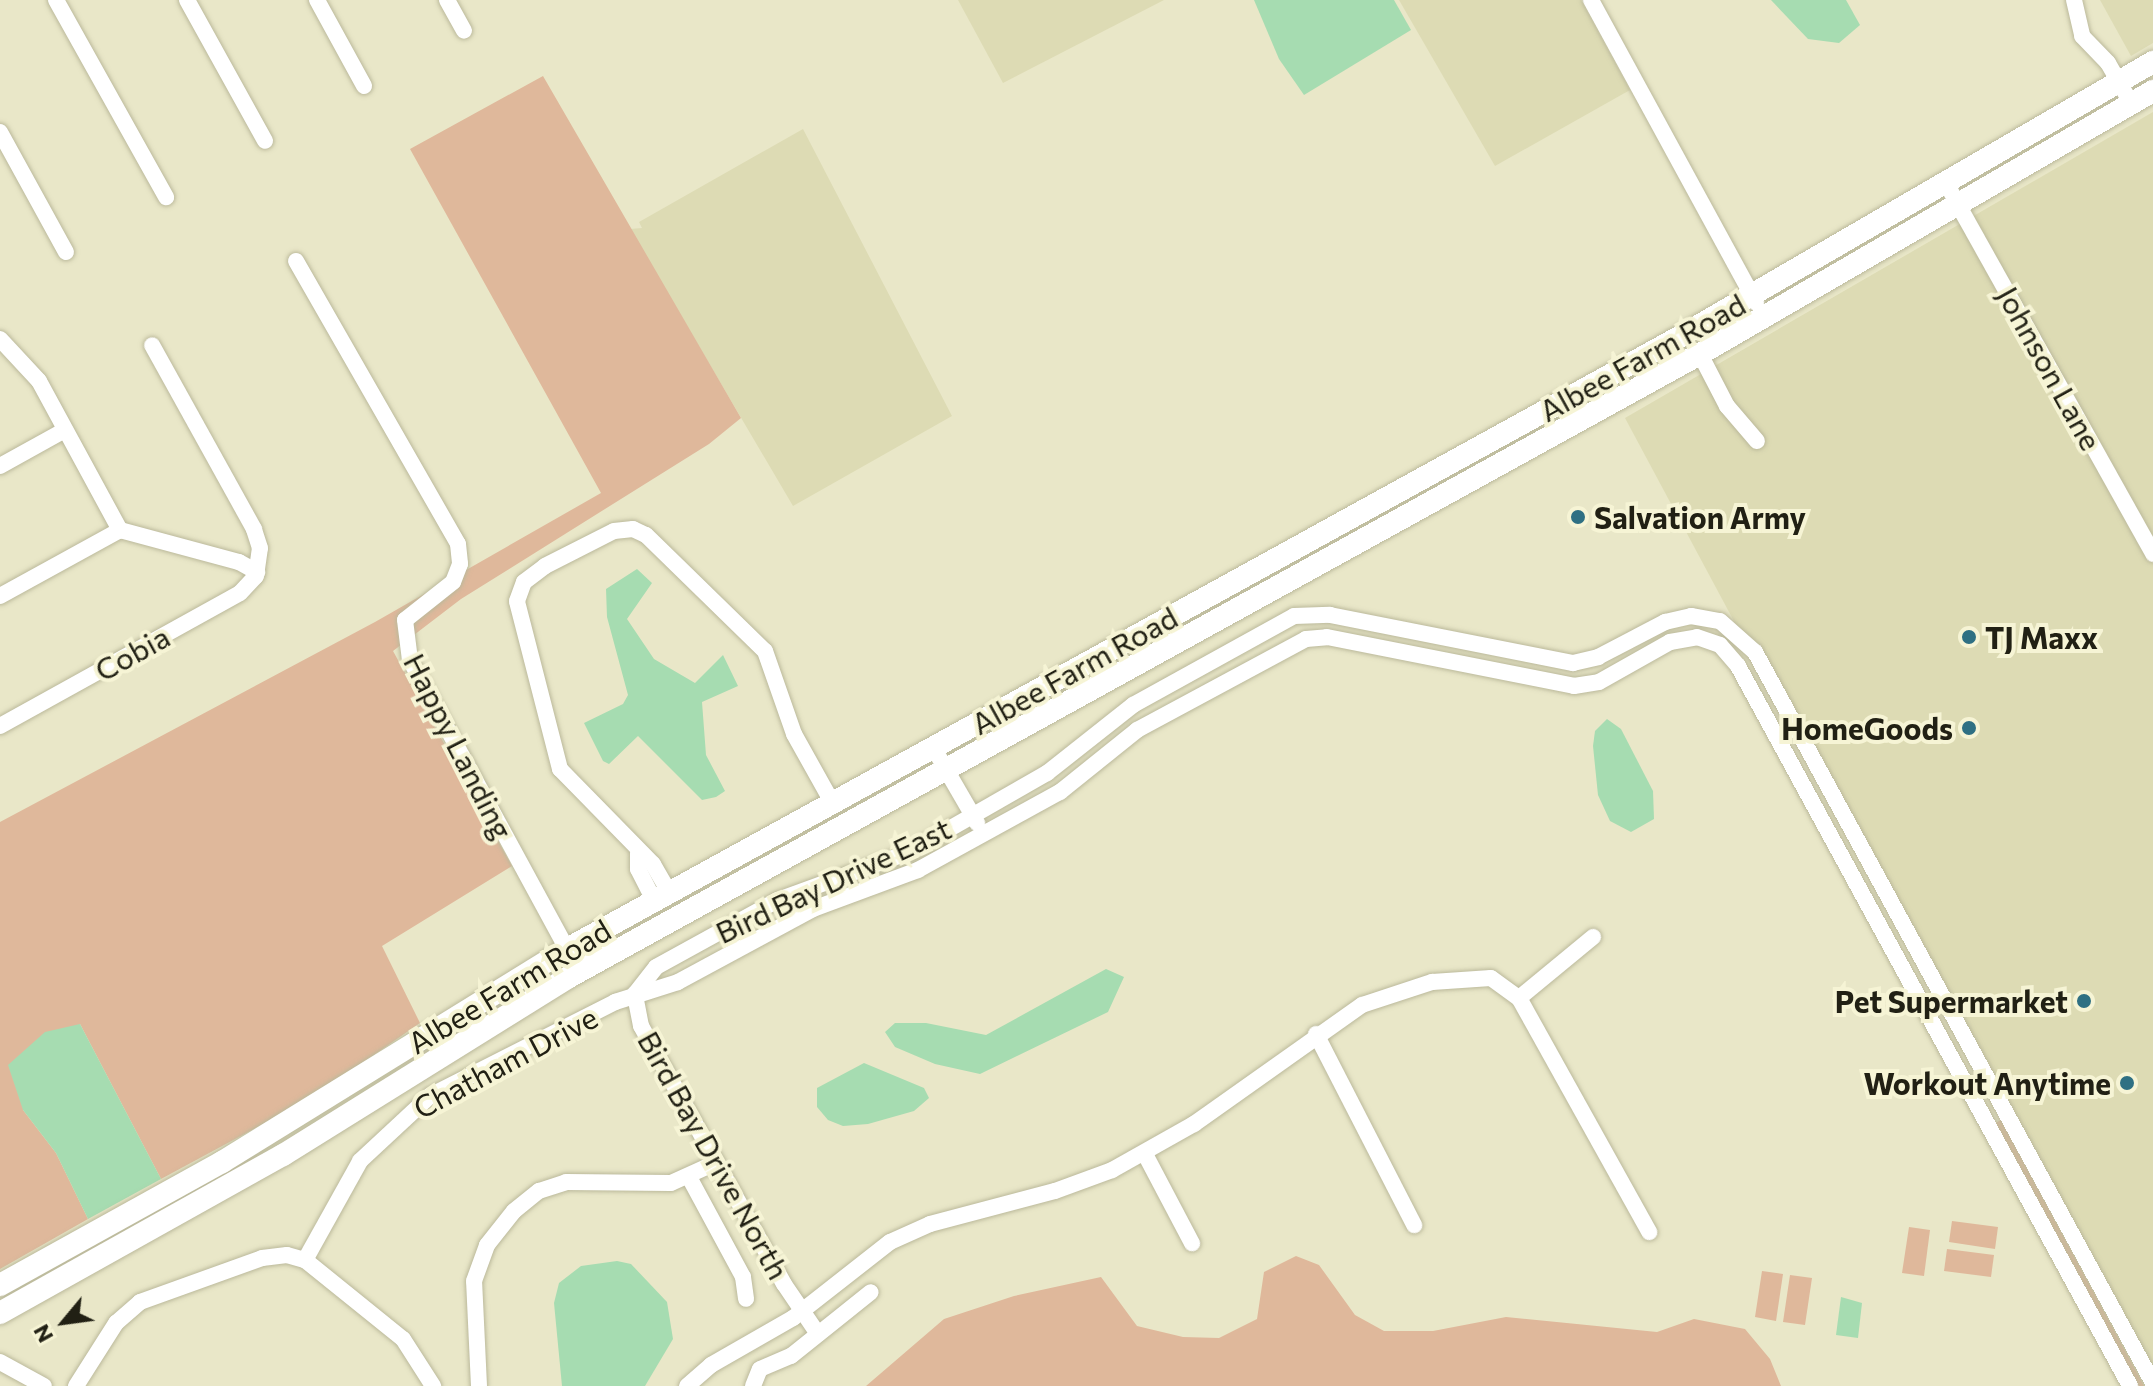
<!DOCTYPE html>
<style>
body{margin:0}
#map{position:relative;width:2153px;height:1386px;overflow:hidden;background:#e9e7c8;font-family:Commissioner,sans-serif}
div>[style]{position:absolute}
.built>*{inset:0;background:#dddbb4}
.green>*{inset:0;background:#dfb89b}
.water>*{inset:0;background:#a6dcb1}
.roads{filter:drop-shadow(0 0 2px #bbb99b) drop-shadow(0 0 2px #bbb99b)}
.minor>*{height:16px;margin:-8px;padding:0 8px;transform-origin:8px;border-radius:8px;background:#fff}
.secondary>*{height:22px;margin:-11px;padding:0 11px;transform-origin:11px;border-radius:11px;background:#fff}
.dots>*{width:22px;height:22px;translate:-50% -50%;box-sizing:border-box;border:4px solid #f6f4d5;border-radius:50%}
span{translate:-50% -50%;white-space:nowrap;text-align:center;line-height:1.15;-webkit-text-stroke:8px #f6f4d5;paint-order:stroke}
.street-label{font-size:30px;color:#212014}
.poi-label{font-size:30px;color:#212014;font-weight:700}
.left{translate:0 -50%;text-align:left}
.right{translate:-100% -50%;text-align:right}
.north{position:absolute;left:24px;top:1282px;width:80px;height:80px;-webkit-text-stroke:6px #f6f4d5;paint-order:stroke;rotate:241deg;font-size:22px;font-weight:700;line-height:32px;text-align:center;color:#212014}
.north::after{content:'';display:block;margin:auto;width:28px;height:36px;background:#212014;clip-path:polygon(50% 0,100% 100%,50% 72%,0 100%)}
</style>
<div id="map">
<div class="built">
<div style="clip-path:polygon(958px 0,1164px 0,1003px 83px)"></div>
<div style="clip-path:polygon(1399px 0,1581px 0,1630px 90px,1495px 166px)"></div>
<div style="clip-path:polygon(2100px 0,2153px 0,2153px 43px,2131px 56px)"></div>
<div style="clip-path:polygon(2153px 112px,2153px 1386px,2144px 1386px,1625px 418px)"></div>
<div style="clip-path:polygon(803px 129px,952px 416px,793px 506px,630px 229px,642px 228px,639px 222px)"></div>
</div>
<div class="green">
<div style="clip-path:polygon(543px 76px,741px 418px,709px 444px,461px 599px,393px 651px,512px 866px,382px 946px,420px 1023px,313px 1097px,161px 1179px,80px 1024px,23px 1110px,56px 1153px,88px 1219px,0 1269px,0 822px,375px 622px,601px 493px,410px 149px)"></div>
<div style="clip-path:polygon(2001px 1120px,2144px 1386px,2126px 1386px,1984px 1129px)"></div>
<div style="clip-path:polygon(1952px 1221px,1998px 1227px,1995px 1249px,1949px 1242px)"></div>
<div style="clip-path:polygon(1909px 1227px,1930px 1230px,1924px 1276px,1902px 1273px)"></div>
<div style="clip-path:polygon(1947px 1249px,1994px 1255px,1991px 1277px,1944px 1271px)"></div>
<div style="clip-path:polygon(1296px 1256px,1319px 1265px,1355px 1315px,1384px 1331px,1433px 1331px,1506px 1317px,1657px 1332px,1694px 1319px,1745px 1329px,1770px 1359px,1781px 1386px,866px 1386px,944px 1319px,1014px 1296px,1101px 1277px,1137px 1326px,1183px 1337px,1219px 1338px,1257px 1319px,1264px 1272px)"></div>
<div style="clip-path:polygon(1762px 1271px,1783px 1274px,1776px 1321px,1755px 1317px)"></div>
<div style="clip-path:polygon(1790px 1275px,1812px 1278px,1805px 1325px,1783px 1322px)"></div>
</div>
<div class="water">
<div style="clip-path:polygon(1254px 0,1394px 0,1411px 30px,1304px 95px,1279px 59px)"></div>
<div style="clip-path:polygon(1771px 0,1846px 0,1860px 25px,1839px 43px,1808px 39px)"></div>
<div style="clip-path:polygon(637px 569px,652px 583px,627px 619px,654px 659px,695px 683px,723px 655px,738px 686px,702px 702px,706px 755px,725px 791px,716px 797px,702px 800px,638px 736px,609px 764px,603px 761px,584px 723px,623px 704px,628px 695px,607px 617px,606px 589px)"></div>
<div style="clip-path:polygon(1607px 719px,1621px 729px,1653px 791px,1654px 819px,1631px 832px,1610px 821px,1598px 795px,1593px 746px,1595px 731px)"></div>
<div style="clip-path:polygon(1106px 969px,1124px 977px,1108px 1012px,980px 1074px,935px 1064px,895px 1047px,885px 1032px,895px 1023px,926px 1023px,986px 1035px)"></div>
<div style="clip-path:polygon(80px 1024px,161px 1179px,88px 1219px,56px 1153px,23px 1110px,8px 1065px,45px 1032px)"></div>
<div style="clip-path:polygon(864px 1063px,924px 1088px,929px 1098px,914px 1111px,868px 1124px,843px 1126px,828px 1120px,817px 1107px,817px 1088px)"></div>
<div style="clip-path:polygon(617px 1261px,631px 1264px,667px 1302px,673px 1339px,645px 1386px,562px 1386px,554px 1303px,559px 1283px,581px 1266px)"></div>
<div style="clip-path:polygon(1841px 1297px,1862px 1303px,1858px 1338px,1836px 1335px)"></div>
</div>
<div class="roads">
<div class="minor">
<div style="left:56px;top:0;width:226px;rotate:60.8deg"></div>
<div style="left:187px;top:0;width:161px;rotate:61deg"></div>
<div style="left:317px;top:0;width:98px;rotate:61.3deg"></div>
<div style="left:447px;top:0;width:35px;rotate:61deg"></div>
<div style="left:1591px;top:0;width:345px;rotate:61.4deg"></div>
<div style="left:2074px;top:0;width:37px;rotate:77deg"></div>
<div style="left:2082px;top:36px;width:37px;rotate:46deg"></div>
<div style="left:2108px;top:63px;width:46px;rotate:60.1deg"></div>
<div style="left:0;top:132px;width:137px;rotate:61.2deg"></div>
<div style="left:1946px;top:183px;width:425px;rotate:60.8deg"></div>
<div style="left:296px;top:261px;width:326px;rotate:60.2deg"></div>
<div style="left:458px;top:544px;width:20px;rotate:84deg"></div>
<div style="left:460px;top:564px;width:19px;rotate:111deg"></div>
<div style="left:453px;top:582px;width:61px;rotate:141.6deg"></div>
<div style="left:405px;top:620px;width:40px;rotate:82.9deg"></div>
<div style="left:410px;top:660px;width:329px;rotate:61.5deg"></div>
<div style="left:0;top:339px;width:57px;rotate:47.1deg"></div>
<div style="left:39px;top:381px;width:170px;rotate:61.5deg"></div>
<div style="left:120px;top:530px;width:123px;rotate:15.1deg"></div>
<div style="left:239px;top:562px;width:21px;rotate:29deg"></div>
<div style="left:1700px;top:354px;width:59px;rotate:62.6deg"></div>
<div style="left:1727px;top:406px;width:46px;rotate:49.4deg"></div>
<div style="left:0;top:466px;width:74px;rotate:-29deg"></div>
<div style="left:0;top:596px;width:137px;rotate:-28.8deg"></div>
<div style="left:0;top:726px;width:274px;rotate:-29deg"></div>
<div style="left:240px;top:593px;width:23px;rotate:-47deg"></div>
<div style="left:256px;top:576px;width:28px;rotate:-82deg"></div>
<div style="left:260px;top:548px;width:20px;rotate:-108deg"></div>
<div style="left:254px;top:529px;width:210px;rotate:-119deg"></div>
<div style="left:933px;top:747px;width:88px;rotate:59.9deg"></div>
<div style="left:638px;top:853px;width:16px;rotate:90deg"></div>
<div style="left:638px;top:869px;width:36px;rotate:63deg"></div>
<div style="left:669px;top:892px;width:32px;rotate:-120deg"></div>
<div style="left:653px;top:864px;width:133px;rotate:-134.4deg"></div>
<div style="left:560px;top:769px;width:173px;rotate:-104.4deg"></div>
<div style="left:517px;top:601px;width:20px;rotate:-70deg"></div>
<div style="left:524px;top:582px;width:26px;rotate:-37deg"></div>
<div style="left:545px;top:566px;width:77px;rotate:-26.9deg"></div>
<div style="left:614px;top:531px;width:19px;rotate:-6deg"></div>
<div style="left:633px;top:529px;width:14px;rotate:25deg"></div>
<div style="left:646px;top:535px;width:166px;rotate:44.3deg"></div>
<div style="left:765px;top:651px;width:88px;rotate:70.7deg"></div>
<div style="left:794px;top:734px;width:78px;rotate:60.8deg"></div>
<div style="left:1519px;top:998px;width:96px;rotate:-39.5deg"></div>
<div style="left:1316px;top:1034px;width:215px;rotate:62.8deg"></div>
<div style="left:1145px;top:1154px;width:101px;rotate:62.2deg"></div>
<div style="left:689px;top:1177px;width:114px;rotate:61.6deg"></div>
<div style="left:743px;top:1277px;width:22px;rotate:82deg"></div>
<div style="left:305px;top:1260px;width:113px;rotate:-60.9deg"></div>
<div style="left:360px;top:1161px;width:96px;rotate:-42.9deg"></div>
<div style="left:430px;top:1096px;width:208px;rotate:-26.9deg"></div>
<div style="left:615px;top:1002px;width:66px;rotate:-17.6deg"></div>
<div style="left:678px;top:982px;width:153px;rotate:-28.4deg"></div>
<div style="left:813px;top:909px;width:112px;rotate:-20.4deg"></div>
<div style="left:918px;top:870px;width:162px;rotate:-28.8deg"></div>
<div style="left:1060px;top:792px;width:99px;rotate:-38.8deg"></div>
<div style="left:1137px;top:730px;width:192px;rotate:-28.3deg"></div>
<div style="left:1306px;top:639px;width:21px;rotate:-5deg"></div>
<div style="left:1327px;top:637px;width:252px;rotate:11.2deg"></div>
<div style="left:1574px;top:686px;width:25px;rotate:-9deg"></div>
<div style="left:1599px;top:682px;width:81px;rotate:-29.4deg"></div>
<div style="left:1670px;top:642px;width:27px;rotate:-10deg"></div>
<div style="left:1697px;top:637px;width:24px;rotate:19deg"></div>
<div style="left:1720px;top:645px;width:28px;rotate:49deg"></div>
<div style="left:1738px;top:666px;width:820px;rotate:61.43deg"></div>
<div style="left:818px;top:1334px;width:60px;rotate:-124.2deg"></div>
<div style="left:784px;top:1284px;width:295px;rotate:-119deg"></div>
<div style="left:641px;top:1026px;width:33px;rotate:-101deg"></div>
<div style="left:635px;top:994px;width:34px;rotate:-52deg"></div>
<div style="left:656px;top:967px;width:139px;rotate:-28.8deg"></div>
<div style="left:778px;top:900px;width:140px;rotate:-20.1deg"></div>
<div style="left:909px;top:852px;width:159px;rotate:-29.8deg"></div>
<div style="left:1047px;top:773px;width:110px;rotate:-38.3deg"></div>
<div style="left:1133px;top:705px;width:184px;rotate:-28.9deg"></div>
<div style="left:1294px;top:616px;width:36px;rotate:-2deg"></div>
<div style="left:1330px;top:615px;width:248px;rotate:11.2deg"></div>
<div style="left:1573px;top:663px;width:26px;rotate:-13deg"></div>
<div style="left:1598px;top:657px;width:76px;rotate:-27.6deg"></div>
<div style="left:1665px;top:622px;width:27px;rotate:-13deg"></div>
<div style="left:1691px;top:616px;width:29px;rotate:10deg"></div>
<div style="left:1720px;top:621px;width:47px;rotate:41.5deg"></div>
<div style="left:1755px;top:652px;width:832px;rotate:61.43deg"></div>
<div style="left:0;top:1362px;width:50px;rotate:28.6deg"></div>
<div style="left:76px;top:1386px;width:75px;rotate:-57.6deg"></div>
<div style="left:116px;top:1323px;width:32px;rotate:-41deg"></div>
<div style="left:140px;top:1302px;width:130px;rotate:-19.8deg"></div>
<div style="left:262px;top:1258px;width:25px;rotate:-7deg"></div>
<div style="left:287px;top:1255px;width:19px;rotate:16deg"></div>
<div style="left:305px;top:1260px;width:126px;rotate:38.9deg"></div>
<div style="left:403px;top:1339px;width:56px;rotate:57.4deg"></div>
<div style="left:479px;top:1386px;width:105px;rotate:-92.7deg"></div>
<div style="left:474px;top:1281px;width:38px;rotate:-70deg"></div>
<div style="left:487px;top:1245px;width:43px;rotate:-51.5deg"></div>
<div style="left:514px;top:1211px;width:32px;rotate:-39deg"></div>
<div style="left:539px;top:1191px;width:28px;rotate:-18deg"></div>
<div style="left:566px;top:1182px;width:105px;rotate:0.5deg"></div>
<div style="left:671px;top:1183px;width:48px;rotate:-24.4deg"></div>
<div style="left:687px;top:1386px;width:32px;rotate:-41deg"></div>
<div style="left:711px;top:1365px;width:95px;rotate:-29.8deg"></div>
<div style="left:793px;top:1318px;width:123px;rotate:-38.1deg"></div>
<div style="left:890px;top:1242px;width:44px;rotate:-24.2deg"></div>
<div style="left:930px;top:1224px;width:129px;rotate:-14.8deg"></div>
<div style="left:1055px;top:1191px;width:61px;rotate:-20.2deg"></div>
<div style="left:1112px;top:1170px;width:94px;rotate:-29.3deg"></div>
<div style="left:1194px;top:1124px;width:206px;rotate:-35.3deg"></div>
<div style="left:1362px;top:1005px;width:74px;rotate:-18.2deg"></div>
<div style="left:1432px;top:982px;width:59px;rotate:-3.9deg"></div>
<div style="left:1491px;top:978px;width:34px;rotate:36deg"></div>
<div style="left:1519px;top:998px;width:268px;rotate:60.9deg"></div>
<div style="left:753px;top:1386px;width:18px;rotate:-68deg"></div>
<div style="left:760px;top:1369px;width:34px;rotate:-23deg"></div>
<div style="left:791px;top:1356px;width:102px;rotate:-38.7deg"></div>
</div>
<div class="secondary">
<div style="left:0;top:1285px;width:254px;rotate:-29deg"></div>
<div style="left:222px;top:1162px;width:405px;rotate:-31.7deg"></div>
<div style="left:567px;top:949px;width:1272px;rotate:-28.82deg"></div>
<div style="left:1681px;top:336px;width:546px;rotate:-30.14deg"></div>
<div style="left:0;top:1313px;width:324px;rotate:-29.2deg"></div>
<div style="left:283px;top:1155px;width:337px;rotate:-31.9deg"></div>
<div style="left:569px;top:977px;width:1291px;rotate:-28.85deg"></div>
<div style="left:1700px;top:354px;width:524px;rotate:-30.14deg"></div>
</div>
</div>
<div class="dots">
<div style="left:1578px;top:517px;background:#2f7083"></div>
<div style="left:1969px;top:637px;background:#2f7083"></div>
<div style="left:1969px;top:728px;background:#2f7083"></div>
<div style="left:2084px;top:1001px;background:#2f7083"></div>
<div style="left:2127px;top:1083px;background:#2f7083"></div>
</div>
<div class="street-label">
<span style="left:1642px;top:357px;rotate:-29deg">Albee Farm Road</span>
<span style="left:2050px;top:368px;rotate:61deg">Johnson Lane</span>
<span style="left:132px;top:653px;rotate:-29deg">Cobia</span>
<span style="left:1074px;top:670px;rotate:-29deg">Albee Farm Road</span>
<span style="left:459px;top:746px;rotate:63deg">Happy Landing</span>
<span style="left:833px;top:880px;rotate:-25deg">Bird Bay Drive East</span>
<span style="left:509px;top:986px;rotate:-31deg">Albee Farm Road</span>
<span style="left:505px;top:1062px;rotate:-28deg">Chatham Drive</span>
<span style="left:714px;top:1155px;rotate:61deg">Bird Bay Drive North</span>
</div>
<div class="poi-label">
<span class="left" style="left:1594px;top:517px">Salvation Army</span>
<span class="left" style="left:1985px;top:637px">TJ Maxx</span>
<span class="right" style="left:1953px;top:728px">HomeGoods</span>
<span class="right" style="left:2068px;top:1001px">Pet Supermarket</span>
<span class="right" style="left:2111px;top:1083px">Workout Anytime</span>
</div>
<div class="north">N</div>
</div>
